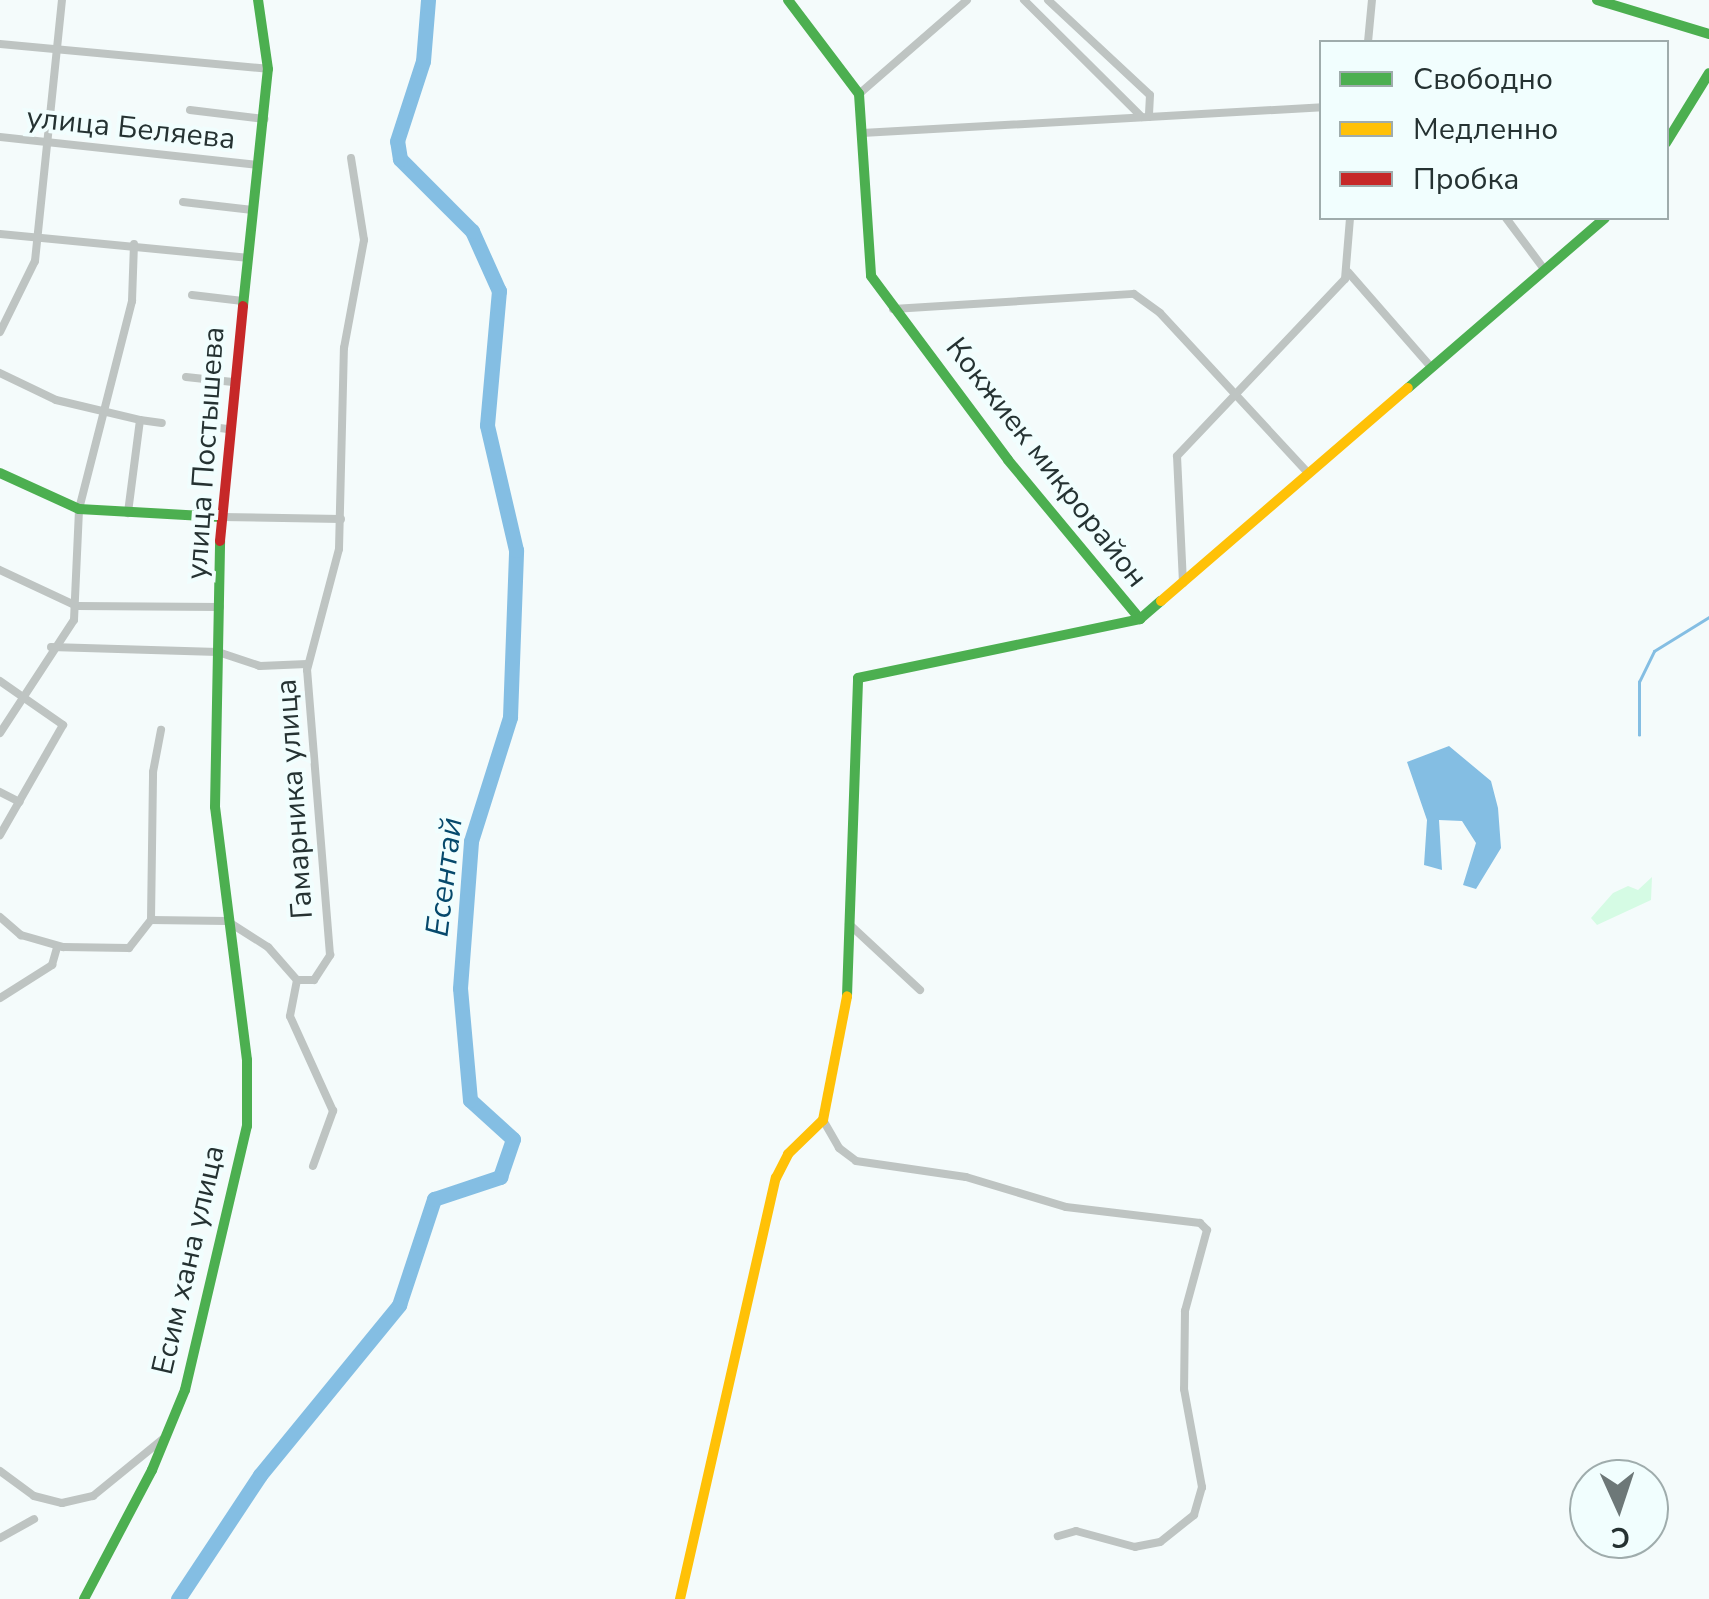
<!DOCTYPE html>
<meta charset="utf-8">
<style>
body{margin:0}
#map{position:relative;width:1709px;height:1599px;overflow:hidden;background:#f4fbfb;font-family:"Nunito Sans",sans-serif}
div>[style]{position:absolute}
.green>*{inset:0;background:#d5fbe4}
.water>*{inset:0;background:#84bee3}
.stream>*{height:2.5px;margin:-1.25px;padding:0 1.25px;transform-origin:1.25px;border-radius:1.25px;background:#84bee3}
.river>*{height:15px;margin:-7.5px;padding:0 7.5px;transform-origin:7.5px;border-radius:7.5px;background:#84bee3}
.street>*{height:8px;margin:-4px;padding:0 4px;transform-origin:4px;border-radius:4px;background:#bec4c2}
.fast>*{height:10px;margin:-5px;padding:0 5px;transform-origin:5px;border-radius:5px;background:#4caf50}
.slow>*{height:10px;margin:-5px;padding:0 5px;transform-origin:5px;border-radius:5px;background:#ffc107}
.jam>*{height:10px;margin:-5px;padding:0 5px;transform-origin:5px;border-radius:5px;background:#c62828}
span{translate:-50% -50%;white-space:nowrap;text-align:center;line-height:1.15;-webkit-text-stroke:8px #f1fefe;paint-order:stroke}
.street-label{font-size:30px;color:#253232}
.water-label{font-size:32px;color:#06496c;font-style:italic}
.legend{position:absolute;left:1319px;top:40px;width:350px;height:180px;box-sizing:border-box;background:#f1fefe;border:2px solid #9facac;margin:0;padding:12px 18px;list-style:none;font-size:30px;color:#253232}
.legend li{display:flex;align-items:center;gap:20px;height:50px}
.legend b{width:50px;border:2px solid #9facac}
.north{position:absolute;left:1569px;top:1459px;width:100px;height:100px;box-sizing:border-box;background:#f1fefe;border:2px solid #9facac;border-radius:50%;rotate:177deg;font-size:28px;font-weight:700;line-height:40px;text-align:center;color:#253232}
.north::after{content:'';display:block;margin:auto;width:35px;height:45px;background:#6d7878;clip-path:polygon(50% 0,100% 100%,50% 72%,0 100%)}
</style>
<div id="map">
<div class="green">
<div style="clip-path:polygon(1652px 877px,1651px 900px,1597px 925px,1591px 918px,1613px 893px,1628px 886px,1638px 890px)"></div>
</div>
<div class="water">
<div style="clip-path:polygon(1449px 746px,1491px 781px,1498px 808px,1501px 848px,1476px 889px,1463px 885px,1476px 843px,1462px 821px,1439px 820px,1442px 870px,1424px 865px,1427px 820px,1407px 762px)"></div>
</div>
<div class="stream">
<div style="left:1639px;top:735px;width:53px;rotate:-90deg"></div>
<div style="left:1639px;top:682px;width:34px;rotate:-64deg"></div>
<div style="left:1654px;top:651px;width:65px;rotate:-31.7deg"></div>
</div>
<div class="river">
<div style="left:178px;top:1599px;width:149px;rotate:-56.5deg"></div>
<div style="left:260px;top:1475px;width:220px;rotate:-50.7deg"></div>
<div style="left:399px;top:1305px;width:112px;rotate:-71.7deg"></div>
<div style="left:434px;top:1199px;width:70px;rotate:-18.4deg"></div>
<div style="left:500px;top:1177px;width:40px;rotate:-71.1deg"></div>
<div style="left:513px;top:1139px;width:58px;rotate:-137.8deg"></div>
<div style="left:470px;top:1100px;width:112px;rotate:-95.1deg"></div>
<div style="left:460px;top:988px;width:147px;rotate:-85.7deg"></div>
<div style="left:471px;top:841px;width:130px;rotate:-72.5deg"></div>
<div style="left:510px;top:717px;width:167px;rotate:-87.9deg"></div>
<div style="left:516px;top:550px;width:128px;rotate:-103.1deg"></div>
<div style="left:487px;top:425px;width:135px;rotate:-84.9deg"></div>
<div style="left:499px;top:291px;width:66px;rotate:-114.2deg"></div>
<div style="left:472px;top:231px;width:102px;rotate:-135deg"></div>
<div style="left:400px;top:159px;width:18px;rotate:-99deg"></div>
<div style="left:397px;top:141px;width:84px;rotate:-72deg"></div>
<div style="left:423px;top:61px;width:61px;rotate:-85.3deg"></div>
</div>
<div class="street">
<div style="left:1024px;top:0;width:166px;rotate:44.8deg"></div>
<div style="left:1048px;top:0;width:139px;rotate:43deg"></div>
<div style="left:1150px;top:95px;width:22px;rotate:93deg"></div>
<div style="left:1368px;top:42px;width:42px;rotate:-84.6deg"></div>
<div style="left:0;top:44px;width:269px;rotate:5.3deg"></div>
<div style="left:859px;top:94px;width:143px;rotate:-41deg"></div>
<div style="left:190px;top:110px;width:75px;rotate:6.9deg"></div>
<div style="left:862px;top:133px;width:461px;rotate:-3.2deg"></div>
<div style="left:0;top:137px;width:259px;rotate:6.2deg"></div>
<div style="left:183px;top:202px;width:70px;rotate:6.5deg"></div>
<div style="left:1506px;top:218px;width:64px;rotate:53.3deg"></div>
<div style="left:0;top:234px;width:248px;rotate:5.5deg"></div>
<div style="left:1348px;top:272px;width:125px;rotate:48.9deg"></div>
<div style="left:192px;top:295px;width:51px;rotate:6.7deg"></div>
<div style="left:893px;top:309px;width:241px;rotate:-3.6deg"></div>
<div style="left:1134px;top:294px;width:32px;rotate:36deg"></div>
<div style="left:1160px;top:313px;width:219px;rotate:47.2deg"></div>
<div style="left:0;top:332px;width:79px;rotate:-63.8deg"></div>
<div style="left:35px;top:261px;width:262px;rotate:-84.1deg"></div>
<div style="left:0;top:373px;width:62px;rotate:25.7deg"></div>
<div style="left:56px;top:400px;width:86px;rotate:13.4deg"></div>
<div style="left:140px;top:420px;width:94px;rotate:97.4deg"></div>
<div style="left:186px;top:377px;width:47px;rotate:6.1deg"></div>
<div style="left:140px;top:420px;width:22px;rotate:8deg"></div>
<div style="left:203px;top:426px;width:25px;rotate:7deg"></div>
<div style="left:221px;top:517px;width:120px;rotate:1deg"></div>
<div style="left:0;top:570px;width:85px;rotate:25.1deg"></div>
<div style="left:77px;top:606px;width:143px;rotate:0.4deg"></div>
<div style="left:1183px;top:583px;width:127px;rotate:-92.7deg"></div>
<div style="left:1177px;top:456px;width:244px;rotate:-46.5deg"></div>
<div style="left:1345px;top:279px;width:61px;rotate:-85.3deg"></div>
<div style="left:51px;top:647px;width:167px;rotate:1.7deg"></div>
<div style="left:218px;top:652px;width:44px;rotate:18.4deg"></div>
<div style="left:260px;top:666px;width:47px;rotate:-2.4deg"></div>
<div style="left:0;top:681px;width:77px;rotate:34.9deg"></div>
<div style="left:63px;top:725px;width:127px;rotate:119.8deg"></div>
<div style="left:0;top:733px;width:135px;rotate:-56.8deg"></div>
<div style="left:74px;top:620px;width:111px;rotate:-87.4deg"></div>
<div style="left:79px;top:509px;width:215px;rotate:-75.7deg"></div>
<div style="left:132px;top:301px;width:57px;rotate:-88deg"></div>
<div style="left:0;top:792px;width:22px;rotate:27deg"></div>
<div style="left:0;top:917px;width:28px;rotate:41deg"></div>
<div style="left:21px;top:935px;width:44px;rotate:15.9deg"></div>
<div style="left:63px;top:947px;width:66px;rotate:0.9deg"></div>
<div style="left:129px;top:948px;width:36px;rotate:-52deg"></div>
<div style="left:151px;top:920px;width:76px;rotate:0.8deg"></div>
<div style="left:227px;top:921px;width:49px;rotate:32.4deg"></div>
<div style="left:268px;top:947px;width:44px;rotate:48.7deg"></div>
<div style="left:151px;top:920px;width:148px;rotate:-89.2deg"></div>
<div style="left:153px;top:772px;width:43px;rotate:-79.2deg"></div>
<div style="left:849px;top:924px;width:97px;rotate:42.9deg"></div>
<div style="left:0;top:998px;width:62px;rotate:-32.4deg"></div>
<div style="left:52px;top:965px;width:19px;rotate:-74deg"></div>
<div style="left:823px;top:1120px;width:32px;rotate:60deg"></div>
<div style="left:839px;top:1148px;width:21px;rotate:37deg"></div>
<div style="left:856px;top:1161px;width:111px;rotate:8.3deg"></div>
<div style="left:966px;top:1177px;width:104px;rotate:16.7deg"></div>
<div style="left:1066px;top:1207px;width:135px;rotate:6.8deg"></div>
<div style="left:1200px;top:1223px;width:10px;rotate:45deg"></div>
<div style="left:1207px;top:1230px;width:84px;rotate:105.2deg"></div>
<div style="left:1185px;top:1311px;width:78px;rotate:90.7deg"></div>
<div style="left:1184px;top:1389px;width:100px;rotate:79.6deg"></div>
<div style="left:1202px;top:1487px;width:29px;rotate:106deg"></div>
<div style="left:1194px;top:1515px;width:43px;rotate:141.5deg"></div>
<div style="left:1160px;top:1542px;width:25px;rotate:169deg"></div>
<div style="left:1135px;top:1547px;width:61px;rotate:-164.8deg"></div>
<div style="left:1076px;top:1531px;width:19px;rotate:164deg"></div>
<div style="left:313px;top:1166px;width:59px;rotate:-70deg"></div>
<div style="left:333px;top:1111px;width:104px;rotate:-114.4deg"></div>
<div style="left:290px;top:1016px;width:37px;rotate:-79deg"></div>
<div style="left:297px;top:980px;width:17px"></div>
<div style="left:314px;top:980px;width:30px;rotate:-57deg"></div>
<div style="left:330px;top:955px;width:286px;rotate:-94.6deg"></div>
<div style="left:307px;top:670px;width:125px;rotate:-75.2deg"></div>
<div style="left:339px;top:549px;width:201px;rotate:-88.6deg"></div>
<div style="left:344px;top:348px;width:110px;rotate:-79.5deg"></div>
<div style="left:364px;top:240px;width:83px;rotate:-99deg"></div>
<div style="left:0;top:1471px;width:42px;rotate:36.3deg"></div>
<div style="left:34px;top:1496px;width:29px;rotate:14deg"></div>
<div style="left:62px;top:1503px;width:32px;rotate:-13deg"></div>
<div style="left:93px;top:1496px;width:90px;rotate:-39.2deg"></div>
<div style="left:0;top:1538px;width:39px;rotate:-29deg"></div>
</div>
<div class="fast">
<div style="left:788px;top:0;width:118px;rotate:52.9deg"></div>
<div style="left:859px;top:94px;width:182px;rotate:86.2deg"></div>
<div style="left:871px;top:276px;width:229px;rotate:53.3deg"></div>
<div style="left:1008px;top:460px;width:207px;rotate:50.3deg"></div>
<div style="left:1597px;top:0;width:117px;rotate:16.9deg"></div>
<div style="left:1666px;top:143px;width:82px;rotate:-58.4deg"></div>
<div style="left:243px;top:306px;width:238px;rotate:-84deg"></div>
<div style="left:268px;top:69px;width:70px;rotate:-98.2deg"></div>
<div style="left:1408px;top:388px;width:260px;rotate:-40.8deg"></div>
<div style="left:0;top:473px;width:87px;rotate:24.5deg"></div>
<div style="left:79px;top:509px;width:142px;rotate:3.2deg"></div>
<div style="left:847px;top:996px;width:318px;rotate:-88deg"></div>
<div style="left:858px;top:678px;width:288px;rotate:-11.8deg"></div>
<div style="left:1140px;top:619px;width:28px;rotate:-41deg"></div>
<div style="left:84px;top:1599px;width:146px;rotate:-62.2deg"></div>
<div style="left:152px;top:1470px;width:87px;rotate:-67.6deg"></div>
<div style="left:185px;top:1390px;width:271px;rotate:-76.8deg"></div>
<div style="left:247px;top:1126px;width:66px;rotate:-90deg"></div>
<div style="left:247px;top:1060px;width:255px;rotate:-97.2deg"></div>
<div style="left:215px;top:807px;width:266px;rotate:-88.9deg"></div>
</div>
<div class="slow">
<div style="left:1161px;top:601px;width:326px;rotate:-40.8deg"></div>
<div style="left:680px;top:1599px;width:432px;rotate:-77.2deg"></div>
<div style="left:776px;top:1178px;width:27px;rotate:-63deg"></div>
<div style="left:788px;top:1154px;width:49px;rotate:-44.2deg"></div>
<div style="left:823px;top:1120px;width:126px;rotate:-79deg"></div>
</div>
<div class="jam">
<div style="left:220px;top:541px;width:236px;rotate:-84.4deg"></div>
</div>
<div class="street-label">
<span style="left:131px;top:129px;rotate:6deg">улица Беляева</span>
<span style="left:206px;top:453px;rotate:-86deg">улица Постышева</span>
<span style="left:1046px;top:463px;rotate:52deg">Кокжиек микрорайон</span>
<span style="left:295px;top:799px;rotate:-94deg">Гамарника улица</span>
<span style="left:189px;top:1260px;rotate:-77deg">Есим хана улица</span>
</div>
<div class="water-label">
<span style="left:445px;top:877px;rotate:-83deg">Есентай</span>
</div>
<ul class="legend">
<li><b style="height:12px;background:#4caf50"></b>Свободно</li>
<li><b style="height:12px;background:#ffc107"></b>Медленно</li>
<li><b style="height:12px;background:#c62828"></b>Пробка</li>
</ul>
<div class="north">С</div>
</div>
